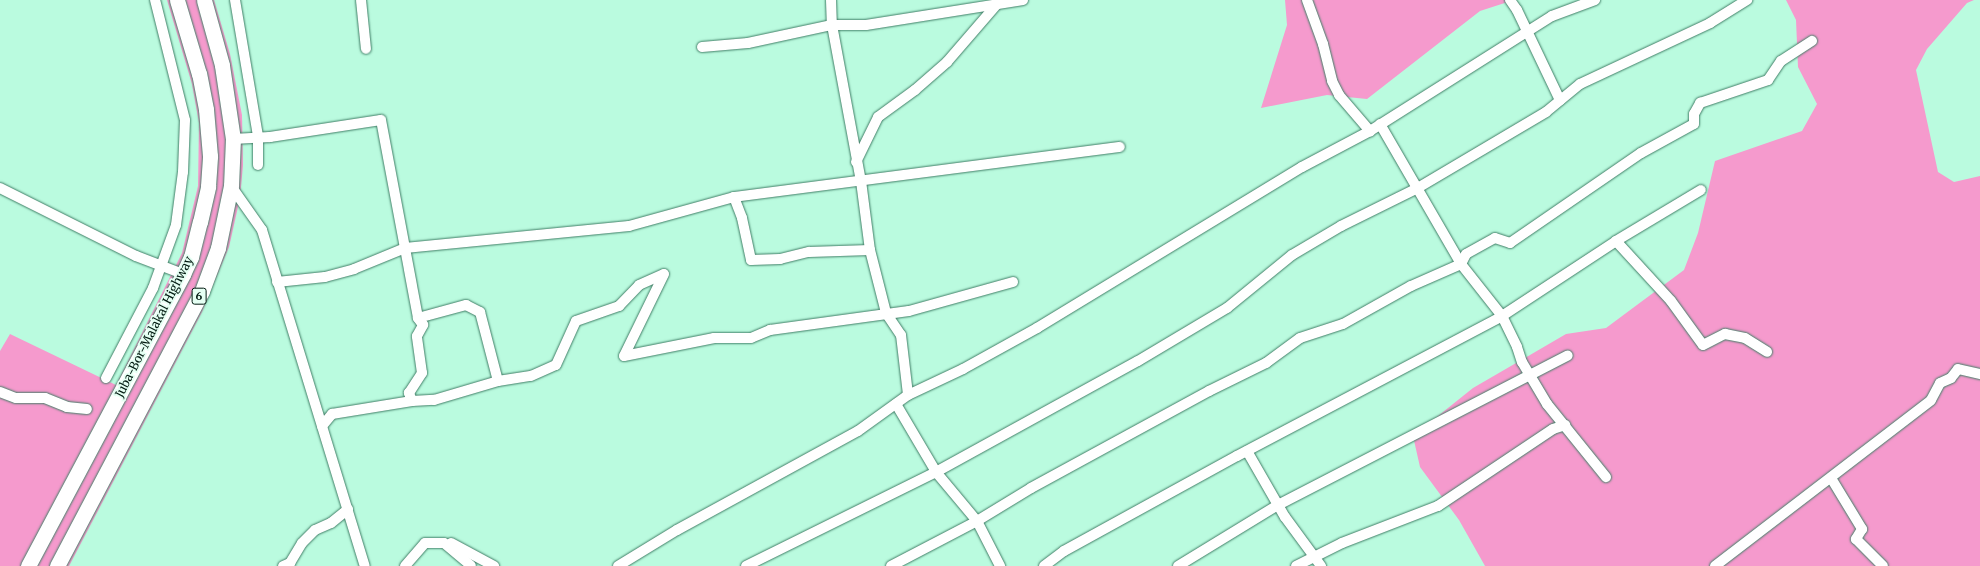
<!DOCTYPE html>
<style>
body{margin:0}
#map{position:relative;width:1980px;height:566px;overflow:hidden;background:#bafbdf;font-family:Merriweather,serif}
div>[style]{position:absolute}
.green>*{inset:0;background:#f59acd}
.roads{filter:drop-shadow(0 0 1px #407e66) drop-shadow(0 0 1px #407e66)}
.minor>*{height:10px;margin:-5px;padding:0 5px;transform-origin:5px;border-radius:5px;background:#fff}
.highway>*{height:15px;margin:-7.5px;padding:0 7.5px;transform-origin:7.5px;border-radius:7.5px;background:#fff}
span{translate:-50% -50%;white-space:nowrap;text-align:center;line-height:1.15;-webkit-text-stroke:3.5px #e5fff3;paint-order:stroke}
.shield-label span{padding:1px 3px;background:#e5fff3;border:1px solid;border-radius:3px;-webkit-text-stroke-width:0}
.shield-label{font-size:11px;color:#011a10;font-weight:700}
.street-label{font-size:12px;color:#011a10}
</style>
<div id="map">
<div class="green">
<div style="clip-path:polygon(167px 0,214px 0,230px 54px,242px 115px,243px 165px,240px 198px,229px 247px,202px 312px,69px 566px,0 566px,0 351px,10px 334px,116px 385px,182px 253px,198px 186px,199px 123px,192px 84px)"></div>
<div style="clip-path:polygon(1285px 0,1514px 0,1480px 11px,1367px 99px,1327px 95px,1261px 108px,1287px 25px)"></div>
<div style="clip-path:polygon(1786px 0,1974px 0,1967px 3px,1927px 49px,1916px 70px,1938px 172px,1954px 182px,1980px 176px,1980px 566px,1485px 566px,1459px 520px,1420px 467px,1413px 436px,1473px 388px,1566px 334px,1606px 328px,1684px 270px,1698px 233px,1715px 161px,1802px 131px,1817px 104px,1798px 67px,1796px 20px)"></div>
</div>
<div class="roads">
<div class="minor">
<div style="left:235px;top:0;width:138px;rotate:80.4deg"></div>
<div style="left:258px;top:136px;width:29px;rotate:90deg"></div>
<div style="left:361px;top:0;width:49px;rotate:84.2deg"></div>
<div style="left:831px;top:0;width:25px;rotate:88deg"></div>
<div style="left:832px;top:25px;width:159px;rotate:79.5deg"></div>
<div style="left:861px;top:181px;width:70px;rotate:82.6deg"></div>
<div style="left:870px;top:250px;width:65px;rotate:75.7deg"></div>
<div style="left:886px;top:313px;width:27px;rotate:56deg"></div>
<div style="left:901px;top:335px;width:60px;rotate:83.3deg"></div>
<div style="left:1307px;top:0;width:47px;rotate:70deg"></div>
<div style="left:1323px;top:44px;width:38px;rotate:76deg"></div>
<div style="left:1332px;top:81px;width:16px;rotate:63deg"></div>
<div style="left:1339px;top:95px;width:48px;rotate:49.3deg"></div>
<div style="left:1510px;top:0;width:12px;rotate:55deg"></div>
<div style="left:1517px;top:10px;width:100px;rotate:64.5deg"></div>
<div style="left:702px;top:47px;width:46px;rotate:-5deg"></div>
<div style="left:748px;top:43px;width:86px;rotate:-12.1deg"></div>
<div style="left:832px;top:25px;width:34px"></div>
<div style="left:866px;top:25px;width:159px;rotate:-9deg"></div>
<div style="left:1380px;top:124px;width:162px;rotate:59.9deg"></div>
<div style="left:1461px;top:264px;width:66px;rotate:51.7deg"></div>
<div style="left:1502px;top:316px;width:34px;rotate:64deg"></div>
<div style="left:1517px;top:347px;width:16px;rotate:72deg"></div>
<div style="left:1522px;top:362px;width:49px;rotate:59.2deg"></div>
<div style="left:1547px;top:404px;width:94px;rotate:51.1deg"></div>
<div style="left:233px;top:139px;width:37px;rotate:-3deg"></div>
<div style="left:270px;top:137px;width:112px;rotate:-8.7deg"></div>
<div style="left:381px;top:120px;width:201px;rotate:79.4deg"></div>
<div style="left:856px;top:162px;width:50px;rotate:-63.9deg"></div>
<div style="left:878px;top:117px;width:46px;rotate:-36.1deg"></div>
<div style="left:915px;top:90px;width:43px;rotate:-41.2deg"></div>
<div style="left:947px;top:62px;width:77px;rotate:-49.2deg"></div>
<div style="left:231px;top:186px;width:54px;rotate:54.8deg"></div>
<div style="left:262px;top:230px;width:351px;rotate:73deg"></div>
<div style="left:0;top:188px;width:152px;rotate:26.6deg"></div>
<div style="left:136px;top:256px;width:50px;rotate:21deg"></div>
<div style="left:734px;top:197px;width:389px;rotate:-7.4deg"></div>
<div style="left:1616px;top:241px;width:81px;rotate:47.5deg"></div>
<div style="left:1671px;top:301px;width:54px;rotate:54deg"></div>
<div style="left:1703px;top:345px;width:25px;rotate:-27deg"></div>
<div style="left:1725px;top:334px;width:20px;rotate:11deg"></div>
<div style="left:1745px;top:338px;width:26px;rotate:32deg"></div>
<div style="left:277px;top:282px;width:48px;rotate:-5.9deg"></div>
<div style="left:325px;top:277px;width:30px;rotate:-15deg"></div>
<div style="left:354px;top:269px;width:55px;rotate:-22.4deg"></div>
<div style="left:405px;top:248px;width:225px;rotate:-5.6deg"></div>
<div style="left:629px;top:226px;width:109px;rotate:-15.4deg"></div>
<div style="left:734px;top:197px;width:22px;rotate:69deg"></div>
<div style="left:742px;top:218px;width:43px;rotate:77.9deg"></div>
<div style="left:751px;top:260px;width:29px;rotate:-2deg"></div>
<div style="left:780px;top:259px;width:30px;rotate:-14deg"></div>
<div style="left:809px;top:252px;width:61px;rotate:-1.9deg"></div>
<div style="left:106px;top:378px;width:102px;rotate:-62.4deg"></div>
<div style="left:153px;top:288px;width:67px;rotate:-69.9deg"></div>
<div style="left:176px;top:225px;width:53px;rotate:-82.5deg"></div>
<div style="left:183px;top:172px;width:52px;rotate:-87.8deg"></div>
<div style="left:185px;top:120px;width:124px;rotate:-104deg"></div>
<div style="left:0;top:392px;width:17px;rotate:21deg"></div>
<div style="left:16px;top:398px;width:29px"></div>
<div style="left:45px;top:398px;width:24px;rotate:22deg"></div>
<div style="left:67px;top:407px;width:20px;rotate:6deg"></div>
<div style="left:412px;top:401px;width:22px;rotate:-3deg"></div>
<div style="left:434px;top:400px;width:67px;rotate:-16.5deg"></div>
<div style="left:896px;top:404px;width:79px;rotate:59.5deg"></div>
<div style="left:936px;top:472px;width:64px;rotate:50.1deg"></div>
<div style="left:977px;top:521px;width:51px;rotate:62.9deg"></div>
<div style="left:322px;top:426px;width:16px;rotate:-50deg"></div>
<div style="left:332px;top:414px;width:81px;rotate:-9.2deg"></div>
<div style="left:412px;top:401px;width:9px;rotate:-111deg"></div>
<div style="left:409px;top:393px;width:24px;rotate:-57deg"></div>
<div style="left:422px;top:373px;width:37px;rotate:-98deg"></div>
<div style="left:417px;top:336px;width:13px;rotate:-61deg"></div>
<div style="left:423px;top:325px;width:9px;rotate:-126deg"></div>
<div style="left:418px;top:318px;width:50px;rotate:-15.2deg"></div>
<div style="left:466px;top:305px;width:16px;rotate:27deg"></div>
<div style="left:480px;top:312px;width:71px;rotate:75.4deg"></div>
<div style="left:498px;top:381px;width:33px;rotate:-9deg"></div>
<div style="left:531px;top:376px;width:27px;rotate:-24deg"></div>
<div style="left:556px;top:365px;width:48px;rotate:-65.6deg"></div>
<div style="left:576px;top:321px;width:46px;rotate:-19.2deg"></div>
<div style="left:619px;top:306px;width:29px;rotate:-46deg"></div>
<div style="left:639px;top:285px;width:27px;rotate:-24deg"></div>
<div style="left:664px;top:274px;width:91px;rotate:116deg"></div>
<div style="left:624px;top:356px;width:92px;rotate:-11.3deg"></div>
<div style="left:714px;top:338px;width:37px"></div>
<div style="left:751px;top:338px;width:21px;rotate:-23deg"></div>
<div style="left:770px;top:330px;width:140px;rotate:-7.8deg"></div>
<div style="left:909px;top:311px;width:108px;rotate:-15.6deg"></div>
<div style="left:1247px;top:451px;width:76px;rotate:60.1deg"></div>
<div style="left:1285px;top:517px;width:61px;rotate:53.7deg"></div>
<div style="left:1831px;top:478px;width:60px;rotate:58.7deg"></div>
<div style="left:1862px;top:529px;width:12px;rotate:121deg"></div>
<div style="left:1856px;top:539px;width:38px;rotate:45deg"></div>
<div style="left:451px;top:543px;width:49px;rotate:28.1deg"></div>
<div style="left:283px;top:566px;width:8px;rotate:-23deg"></div>
<div style="left:290px;top:563px;width:23px;rotate:-59deg"></div>
<div style="left:302px;top:543px;width:18px;rotate:-45deg"></div>
<div style="left:315px;top:530px;width:17px;rotate:-24deg"></div>
<div style="left:331px;top:523px;width:22px;rotate:-39deg"></div>
<div style="left:405px;top:566px;width:30px;rotate:-49deg"></div>
<div style="left:425px;top:543px;width:19px"></div>
<div style="left:444px;top:543px;width:35px;rotate:40deg"></div>
<div style="left:618px;top:566px;width:69px;rotate:-31.4deg"></div>
<div style="left:677px;top:530px;width:206px;rotate:-28.7deg"></div>
<div style="left:858px;top:431px;width:62px;rotate:-35.8deg"></div>
<div style="left:908px;top:395px;width:61px;rotate:-25.3deg"></div>
<div style="left:963px;top:369px;width:85px;rotate:-29deg"></div>
<div style="left:1037px;top:328px;width:310px;rotate:-31.3deg"></div>
<div style="left:1302px;top:167px;width:77px;rotate:-27.9deg"></div>
<div style="left:1370px;top:131px;width:215px;rotate:-32.3deg"></div>
<div style="left:1552px;top:16px;width:46px;rotate:-20.4deg"></div>
<div style="left:746px;top:566px;width:212px;rotate:-26.3deg"></div>
<div style="left:936px;top:472px;width:230px;rotate:-28.8deg"></div>
<div style="left:1138px;top:361px;width:104px;rotate:-30.8deg"></div>
<div style="left:1227px;top:308px;width:84px;rotate:-39.2deg"></div>
<div style="left:1292px;top:255px;width:57px;rotate:-30.6deg"></div>
<div style="left:1341px;top:226px;width:84px;rotate:-26.3deg"></div>
<div style="left:1416px;top:189px;width:151px;rotate:-30.6deg"></div>
<div style="left:1546px;top:112px;width:44px;rotate:-39.5deg"></div>
<div style="left:1580px;top:84px;width:144px;rotate:-25.1deg"></div>
<div style="left:1710px;top:23px;width:44px;rotate:-31.9deg"></div>
<div style="left:891px;top:566px;width:97px;rotate:-27.6deg"></div>
<div style="left:977px;top:521px;width:63px;rotate:-31.4deg"></div>
<div style="left:1031px;top:488px;width:203px;rotate:-28.6deg"></div>
<div style="left:1209px;top:391px;width:64px;rotate:-26.2deg"></div>
<div style="left:1266px;top:363px;width:42px;rotate:-36.3deg"></div>
<div style="left:1300px;top:338px;width:45px;rotate:-18deg"></div>
<div style="left:1343px;top:324px;width:78px;rotate:-29.2deg"></div>
<div style="left:1411px;top:286px;width:55px;rotate:-23.7deg"></div>
<div style="left:1461px;top:264px;width:11px;rotate:-63deg"></div>
<div style="left:1466px;top:254px;width:33px;rotate:-29deg"></div>
<div style="left:1495px;top:238px;width:16px;rotate:18deg"></div>
<div style="left:1510px;top:243px;width:159px;rotate:-34.5deg"></div>
<div style="left:1641px;top:153px;width:60px;rotate:-28.7deg"></div>
<div style="left:1694px;top:124px;width:10px;rotate:-90deg"></div>
<div style="left:1694px;top:114px;width:13px;rotate:-61deg"></div>
<div style="left:1700px;top:103px;width:72px;rotate:-18.7deg"></div>
<div style="left:1768px;top:80px;width:23px;rotate:-56deg"></div>
<div style="left:1781px;top:61px;width:37px;rotate:-33deg"></div>
<div style="left:1044px;top:566px;width:25px;rotate:-37deg"></div>
<div style="left:1064px;top:551px;width:197px;rotate:-28.8deg"></div>
<div style="left:1237px;top:456px;width:300px;rotate:-27.8deg"></div>
<div style="left:1502px;top:316px;width:136px;rotate:-33.3deg"></div>
<div style="left:1616px;top:241px;width:99px;rotate:-31deg"></div>
<div style="left:1178px;top:566px;width:117px;rotate:-31.4deg"></div>
<div style="left:1278px;top:505px;width:326px;rotate:-27.3deg"></div>
<div style="left:1296px;top:566px;width:51px;rotate:-26.6deg"></div>
<div style="left:1342px;top:543px;width:103px;rotate:-21.1deg"></div>
<div style="left:1438px;top:506px;width:138px;rotate:-33.8deg"></div>
<div style="left:1553px;top:429px;width:13px;rotate:-18deg"></div>
<div style="left:1715px;top:566px;width:272px;rotate:-37.5deg"></div>
<div style="left:1931px;top:400px;width:19px;rotate:-62deg"></div>
<div style="left:1940px;top:383px;width:12px;rotate:-24deg"></div>
<div style="left:1951px;top:378px;width:11px;rotate:-52deg"></div>
<div style="left:1958px;top:369px;width:23px;rotate:13deg"></div>
</div>
<div class="highway">
<div style="left:28px;top:566px;width:331px;rotate:-62deg"></div>
<div style="left:183px;top:274px;width:19px;rotate:-65deg"></div>
<div style="left:191px;top:257px;width:36px;rotate:-76deg"></div>
<div style="left:200px;top:222px;width:37px;rotate:-77deg"></div>
<div style="left:208px;top:186px;width:30px;rotate:-86deg"></div>
<div style="left:210px;top:156px;width:47px;rotate:-94.9deg"></div>
<div style="left:206px;top:109px;width:36px;rotate:-101deg"></div>
<div style="left:199px;top:74px;width:77px;rotate:-106.6deg"></div>
<div style="left:57px;top:566px;width:311px;rotate:-62.2deg"></div>
<div style="left:202px;top:291px;width:46px;rotate:-69.6deg"></div>
<div style="left:218px;top:248px;width:63px;rotate:-78.2deg"></div>
<div style="left:231px;top:186px;width:47px;rotate:-87.6deg"></div>
<div style="left:233px;top:139px;width:75px;rotate:-98.5deg"></div>
<div style="left:222px;top:65px;width:67px;rotate:-105.5deg"></div>
</div>
</div>
<div class="shield-label">
<span style="left:199px;top:296px">6</span>
</div>
<div class="street-label">
<span style="left:154px;top:327px;rotate:-63deg">Juba-Bor-Malakal Highway</span>
</div>
</div>
